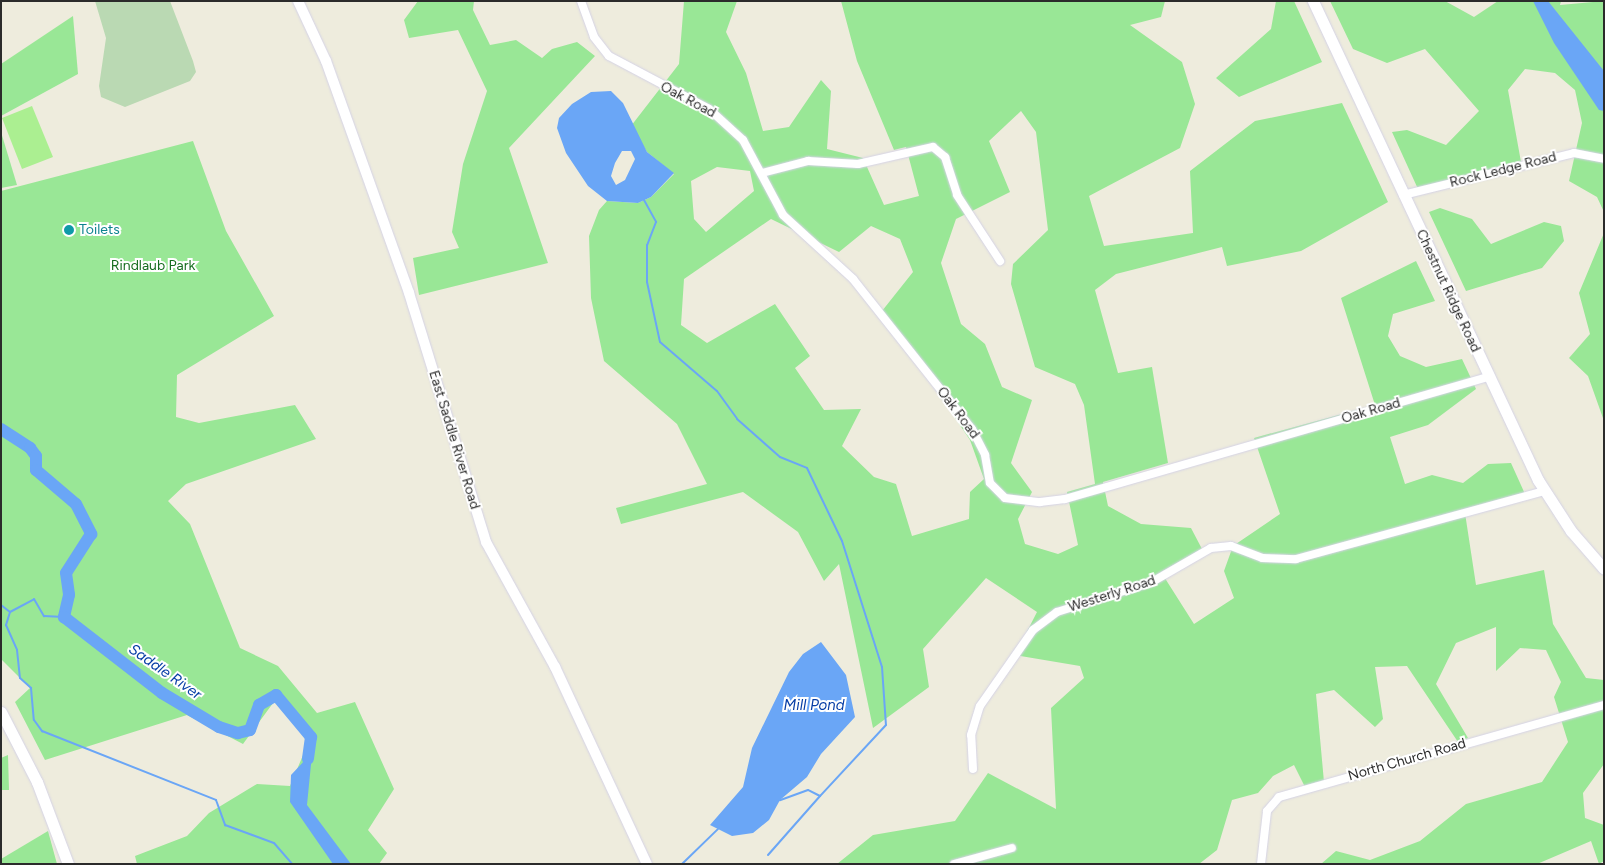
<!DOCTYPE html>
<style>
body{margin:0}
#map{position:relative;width:1605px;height:865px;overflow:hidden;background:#eeecdd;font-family:Figtree,sans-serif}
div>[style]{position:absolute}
.green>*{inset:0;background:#99e796}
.cemetery>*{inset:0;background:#bad9b3}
.pitch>*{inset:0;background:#abef91}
.water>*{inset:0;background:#6aa6f6}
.stream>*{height:2px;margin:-1px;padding:0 1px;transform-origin:1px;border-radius:1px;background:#6aa6f6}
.river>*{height:12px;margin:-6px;padding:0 6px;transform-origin:6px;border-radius:6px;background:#6aa6f6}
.roads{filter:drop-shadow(0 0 1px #d4d2e5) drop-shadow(0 0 1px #d4d2e5)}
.minor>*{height:8px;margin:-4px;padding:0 4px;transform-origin:4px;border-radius:4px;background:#fff}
.tertiary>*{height:10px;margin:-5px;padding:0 5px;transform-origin:5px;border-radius:5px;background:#fff}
.secondary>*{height:11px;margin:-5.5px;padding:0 5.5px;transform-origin:5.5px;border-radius:5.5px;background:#fff}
.dots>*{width:14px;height:14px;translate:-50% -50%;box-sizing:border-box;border:2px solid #fff;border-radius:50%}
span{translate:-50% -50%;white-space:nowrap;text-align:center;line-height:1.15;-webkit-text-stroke:4px #fff;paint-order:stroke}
.street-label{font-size:14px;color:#2b2b2b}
.culture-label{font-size:14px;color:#0d838f}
.left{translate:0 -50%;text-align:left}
.park-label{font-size:14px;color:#166d1f}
.water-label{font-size:15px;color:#063da5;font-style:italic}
.frame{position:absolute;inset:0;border:2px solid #2b2b2b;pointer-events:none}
</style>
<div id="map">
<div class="green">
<div style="clip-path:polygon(418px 1px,474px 1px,473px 10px,490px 45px,516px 40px,542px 58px,552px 49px,577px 42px,595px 56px,509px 148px,548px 263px,419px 295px,413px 258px,459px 248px,452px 232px,463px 164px,487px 91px,458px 30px,409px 38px,404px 20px)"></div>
<div style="clip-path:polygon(evenodd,684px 1px,737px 1px,726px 32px,746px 73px,763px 131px,789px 127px,821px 80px,831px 91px,827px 149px,863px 158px,884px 205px,919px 196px,906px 147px,894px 150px,857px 61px,841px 1px,1165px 1px,1161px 17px,1130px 25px,1182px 62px,1195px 104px,1180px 148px,1089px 196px,1104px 246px,1193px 233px,1190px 171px,1255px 121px,1342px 103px,1388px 202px,1301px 251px,1227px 266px,1222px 247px,1116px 274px,1095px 290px,1118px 373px,1152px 367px,1168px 463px,1103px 482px,1108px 506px,1141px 524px,1191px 528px,1202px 549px,1161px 572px,1194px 624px,1234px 598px,1224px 571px,1233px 546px,1280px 514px,1254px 438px,1375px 405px,1341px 298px,1416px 261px,1435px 301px,1393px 314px,1388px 336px,1400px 356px,1426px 367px,1462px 359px,1476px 389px,1428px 425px,1390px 437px,1405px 484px,1432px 475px,1463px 483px,1488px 464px,1511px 463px,1525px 494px,1465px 513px,1476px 585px,1544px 570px,1553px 624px,1586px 678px,1604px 680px,1604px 764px,1583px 793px,1585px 818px,1604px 825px,1604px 861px,1599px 864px,1591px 841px,1537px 864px,1321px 864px,1336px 851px,1370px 860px,1420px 841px,1466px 804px,1542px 782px,1568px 742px,1554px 697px,1561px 682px,1546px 650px,1520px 648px,1496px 671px,1496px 627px,1456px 643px,1436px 684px,1468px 738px,1458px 742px,1407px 666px,1375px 667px,1383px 719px,1375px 727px,1334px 690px,1316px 694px,1324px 782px,1305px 787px,1294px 765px,1273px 776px,1258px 793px,1232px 800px,1217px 850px,1199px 864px,837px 864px,873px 835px,955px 821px,988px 773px,1056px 809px,1051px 708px,1084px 678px,1080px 666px,1015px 655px,1037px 612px,986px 578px,923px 649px,929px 687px,873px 728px,839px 564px,824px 581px,798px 532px,743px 492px,621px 524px,616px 508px,707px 484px,677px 424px,604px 361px,591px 298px,589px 236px,599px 210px,607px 201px,638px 203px,651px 197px,674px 174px,647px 152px,631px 126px,679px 64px,684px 1px,1021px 111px,1036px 132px,1048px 230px,1013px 264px,1011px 284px,1035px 367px,1075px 384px,1084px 405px,1095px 484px,1067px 492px,1078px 545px,1058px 554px,1025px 544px,1018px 519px,1032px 492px,1011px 463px,1032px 400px,1002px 387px,985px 344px,961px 324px,941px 263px,956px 219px,1010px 192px,989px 141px,1021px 111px,684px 1px,717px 167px,750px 171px,754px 191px,706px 232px,694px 219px,691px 181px,717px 167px,684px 1px,771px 219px,839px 252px,871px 226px,900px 239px,913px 272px,882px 311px,970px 440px,984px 479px,970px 492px,969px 519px,912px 536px,896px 484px,874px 477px,842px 446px,861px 409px,824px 410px,795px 368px,810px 356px,775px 304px,707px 343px,681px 325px,684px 279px,771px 219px)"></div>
<div style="clip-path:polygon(1276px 1px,1294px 1px,1322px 62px,1239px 97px,1216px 78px,1271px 29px)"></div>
<div style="clip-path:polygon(1330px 1px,1445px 1px,1474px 17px,1498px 1px,1561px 1px,1560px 5px,1604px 1px,1604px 212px,1597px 197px,1569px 181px,1582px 123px,1575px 90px,1555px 73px,1525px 69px,1508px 90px,1521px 162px,1418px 189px,1392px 132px,1407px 130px,1446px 145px,1479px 111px,1425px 49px,1387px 63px,1353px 49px)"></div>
<div style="clip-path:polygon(73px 16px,78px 74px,1px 116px,1px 64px)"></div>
<div style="clip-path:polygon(1px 132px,17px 185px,1px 188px)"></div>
<div style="clip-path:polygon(193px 141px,226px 231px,274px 316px,177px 375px,176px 417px,199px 423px,295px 405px,316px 439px,186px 484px,168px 501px,190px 524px,240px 648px,278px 666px,317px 713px,355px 702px,394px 789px,368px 830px,387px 853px,379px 864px,137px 864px,135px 856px,187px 836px,209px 813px,257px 784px,290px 786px,309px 741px,276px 699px,243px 744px,187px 715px,45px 760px,15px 702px,30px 688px,1px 659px,1px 191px)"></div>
<div style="clip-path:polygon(1440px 208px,1472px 219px,1491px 244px,1544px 222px,1561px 226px,1564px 241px,1542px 268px,1466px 291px,1429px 212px)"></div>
<div style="clip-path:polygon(1604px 233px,1604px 421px,1588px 376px,1569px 358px,1590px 334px,1579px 293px)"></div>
<div style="clip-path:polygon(8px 755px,9px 790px,1px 790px,1px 758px)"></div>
<div style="clip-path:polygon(48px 831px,57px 864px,1px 864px,1px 859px)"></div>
</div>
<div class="cemetery">
<div style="clip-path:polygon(95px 1px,170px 1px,193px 61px,196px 72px,190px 81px,125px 107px,101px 97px,99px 86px,106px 38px)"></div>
</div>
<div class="pitch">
<div style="clip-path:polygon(32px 106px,53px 157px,22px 169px,2px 118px)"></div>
</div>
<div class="water">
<div style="clip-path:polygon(1533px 1px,1548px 1px,1604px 71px,1604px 111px,1599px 110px,1554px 43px)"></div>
<div style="clip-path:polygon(evenodd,611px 91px,623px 103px,647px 152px,674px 173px,651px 197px,638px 203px,607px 201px,588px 186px,566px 153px,557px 128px,559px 118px,572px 104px,591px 92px,611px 91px,631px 151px,635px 159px,625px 180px,616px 185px,611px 176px,615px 163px,622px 151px,631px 151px)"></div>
<div style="clip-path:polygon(821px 642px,846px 675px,855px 717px,821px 754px,807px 777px,780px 800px,769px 820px,753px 833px,732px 836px,710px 825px,743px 787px,752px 748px,789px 672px,803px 654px)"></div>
<div style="clip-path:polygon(313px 744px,307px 805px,351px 864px,333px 864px,290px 802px,291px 775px,306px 759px,305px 745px)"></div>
</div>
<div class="stream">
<div style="left:644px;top:200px;width:25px;rotate:61deg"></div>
<div style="left:656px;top:222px;width:25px;rotate:111deg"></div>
<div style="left:647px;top:245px;width:37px;rotate:90deg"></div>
<div style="left:647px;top:282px;width:61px;rotate:77.8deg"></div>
<div style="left:660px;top:342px;width:75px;rotate:40.7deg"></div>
<div style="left:717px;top:391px;width:34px;rotate:54deg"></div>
<div style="left:737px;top:419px;width:57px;rotate:41.5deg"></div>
<div style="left:780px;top:457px;width:29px;rotate:22deg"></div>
<div style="left:807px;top:468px;width:81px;rotate:64.4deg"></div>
<div style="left:842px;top:541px;width:132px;rotate:72.4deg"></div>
<div style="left:882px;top:667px;width:58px;rotate:86.1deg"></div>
<div style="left:886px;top:725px;width:97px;rotate:132.9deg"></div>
<div style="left:820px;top:796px;width:13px;rotate:-153deg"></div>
<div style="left:808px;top:790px;width:30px;rotate:160deg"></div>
<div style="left:1px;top:437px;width:7px;rotate:-74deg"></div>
<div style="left:1px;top:605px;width:11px;rotate:38deg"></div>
<div style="left:10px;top:612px;width:27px;rotate:-28deg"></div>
<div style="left:34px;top:599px;width:20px;rotate:60deg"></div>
<div style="left:44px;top:616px;width:20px;rotate:3deg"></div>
<div style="left:10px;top:612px;width:14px;rotate:107deg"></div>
<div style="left:6px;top:625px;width:27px;rotate:66deg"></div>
<div style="left:17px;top:650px;width:28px;rotate:84deg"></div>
<div style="left:20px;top:678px;width:15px;rotate:42deg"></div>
<div style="left:31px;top:688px;width:32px;rotate:85deg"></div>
<div style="left:34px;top:720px;width:14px;rotate:54deg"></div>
<div style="left:42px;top:731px;width:187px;rotate:21.6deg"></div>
<div style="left:216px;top:800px;width:27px;rotate:70deg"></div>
<div style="left:225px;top:825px;width:52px;rotate:20.2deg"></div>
<div style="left:274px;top:843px;width:28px;rotate:49deg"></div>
<div style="left:768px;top:855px;width:79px;rotate:-48.6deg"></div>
<div style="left:682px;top:864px;width:50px;rotate:-44.2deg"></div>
</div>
<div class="river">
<div style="left:1px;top:429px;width:35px;rotate:33deg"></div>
<div style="left:30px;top:448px;width:10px;rotate:53deg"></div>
<div style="left:36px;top:456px;width:14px;rotate:90deg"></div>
<div style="left:36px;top:470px;width:52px;rotate:40.4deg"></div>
<div style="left:76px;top:504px;width:34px;rotate:63deg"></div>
<div style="left:91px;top:534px;width:46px;rotate:122.7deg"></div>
<div style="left:66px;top:573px;width:22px;rotate:82deg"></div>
<div style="left:69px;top:595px;width:23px;rotate:103deg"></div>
<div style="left:64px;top:617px;width:124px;rotate:37.8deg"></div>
<div style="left:162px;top:693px;width:66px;rotate:30.8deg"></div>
<div style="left:219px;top:727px;width:20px;rotate:18deg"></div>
<div style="left:238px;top:733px;width:12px;rotate:-14deg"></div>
<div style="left:250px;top:730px;width:27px;rotate:-70deg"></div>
<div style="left:259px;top:705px;width:20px;rotate:-30deg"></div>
<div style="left:276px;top:695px;width:55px;rotate:50.2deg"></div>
<div style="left:311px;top:737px;width:22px;rotate:98deg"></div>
</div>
<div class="roads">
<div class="minor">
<div style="left:581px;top:1px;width:38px;rotate:70deg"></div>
<div style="left:594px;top:37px;width:24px;rotate:52deg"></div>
<div style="left:609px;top:56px;width:113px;rotate:27.9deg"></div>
<div style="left:709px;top:109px;width:46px;rotate:42.4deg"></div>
<div style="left:743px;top:140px;width:85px;rotate:61.9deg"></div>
<div style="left:783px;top:215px;width:95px;rotate:42.4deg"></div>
<div style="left:853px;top:279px;width:191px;rotate:51.6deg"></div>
<div style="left:972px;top:429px;width:29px;rotate:63deg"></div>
<div style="left:985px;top:455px;width:28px;rotate:80deg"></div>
<div style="left:990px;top:483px;width:21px;rotate:45deg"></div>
<div style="left:1005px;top:498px;width:35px;rotate:7deg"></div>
<div style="left:1040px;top:502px;width:25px;rotate:-7deg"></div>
<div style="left:1065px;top:499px;width:441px;rotate:-16.1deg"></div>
<div style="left:762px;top:173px;width:48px;rotate:-14.6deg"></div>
<div style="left:808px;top:161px;width:50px;rotate:3.4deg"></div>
<div style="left:858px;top:164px;width:77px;rotate:-12.8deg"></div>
<div style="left:933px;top:147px;width:16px;rotate:40deg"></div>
<div style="left:945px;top:157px;width:40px;rotate:72deg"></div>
<div style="left:957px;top:195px;width:79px;rotate:56.9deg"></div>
<div style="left:1403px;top:195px;width:176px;rotate:-13.8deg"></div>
<div style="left:1574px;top:153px;width:31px;rotate:11deg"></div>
<div style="left:973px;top:769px;width:34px;rotate:-93deg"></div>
<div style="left:971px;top:735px;width:30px;rotate:-73deg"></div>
<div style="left:980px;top:706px;width:93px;rotate:-55.1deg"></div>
<div style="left:1033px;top:630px;width:30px;rotate:-37deg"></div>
<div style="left:1057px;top:612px;width:100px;rotate:-17.5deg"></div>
<div style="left:1152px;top:582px;width:68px;rotate:-30deg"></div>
<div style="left:1211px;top:548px;width:20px;rotate:-6deg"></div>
<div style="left:1231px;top:546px;width:33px;rotate:21deg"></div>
<div style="left:1262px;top:558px;width:34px;rotate:2deg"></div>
<div style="left:1296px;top:559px;width:257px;rotate:-15.3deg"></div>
<div style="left:954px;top:864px;width:60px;rotate:-15.4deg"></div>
<div style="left:1261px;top:864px;width:53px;rotate:-83.5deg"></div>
<div style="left:1267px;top:811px;width:18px;rotate:-49deg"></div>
<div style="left:1279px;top:797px;width:338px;rotate:-15.8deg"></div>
</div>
<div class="tertiary">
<div style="left:298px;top:1px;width:66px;rotate:65deg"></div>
<div style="left:326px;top:61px;width:246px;rotate:70.3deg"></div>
<div style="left:409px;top:293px;width:261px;rotate:72.8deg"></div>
<div style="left:486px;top:542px;width:143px;rotate:61.1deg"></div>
<div style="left:555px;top:667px;width:217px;rotate:65deg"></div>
</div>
<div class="secondary">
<div style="left:1313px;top:1px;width:529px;rotate:64.84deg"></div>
<div style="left:1538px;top:480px;width:61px;rotate:57.1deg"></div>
<div style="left:1571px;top:531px;width:50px;rotate:49deg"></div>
<div style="left:1px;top:712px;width:79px;rotate:62.8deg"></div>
<div style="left:37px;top:782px;width:88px;rotate:69.3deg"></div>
</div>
</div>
<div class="dots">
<div style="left:69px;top:230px;background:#0f9aa8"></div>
</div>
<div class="street-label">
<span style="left:688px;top:100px;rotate:28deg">Oak Road</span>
<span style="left:1503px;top:170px;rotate:-14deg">Rock Ledge Road</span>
<span style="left:1448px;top:291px;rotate:65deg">Chestnut Ridge Road</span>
<span style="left:1371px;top:411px;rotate:-16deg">Oak Road</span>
<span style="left:958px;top:413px;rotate:53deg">Oak Road</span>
<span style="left:454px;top:440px;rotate:73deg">East Saddle River Road</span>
<span style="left:1112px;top:594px;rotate:-18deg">Westerly Road</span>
<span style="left:1407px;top:760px;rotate:-16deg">North Church Road</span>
</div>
<div class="culture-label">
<span class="left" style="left:79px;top:230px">Toilets</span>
</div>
<div class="park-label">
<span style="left:153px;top:266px">Rindlaub Park</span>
</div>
<div class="water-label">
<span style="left:165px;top:672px;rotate:35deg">Saddle River</span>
<span style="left:814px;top:706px">Mill Pond</span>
</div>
<div class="frame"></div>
</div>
